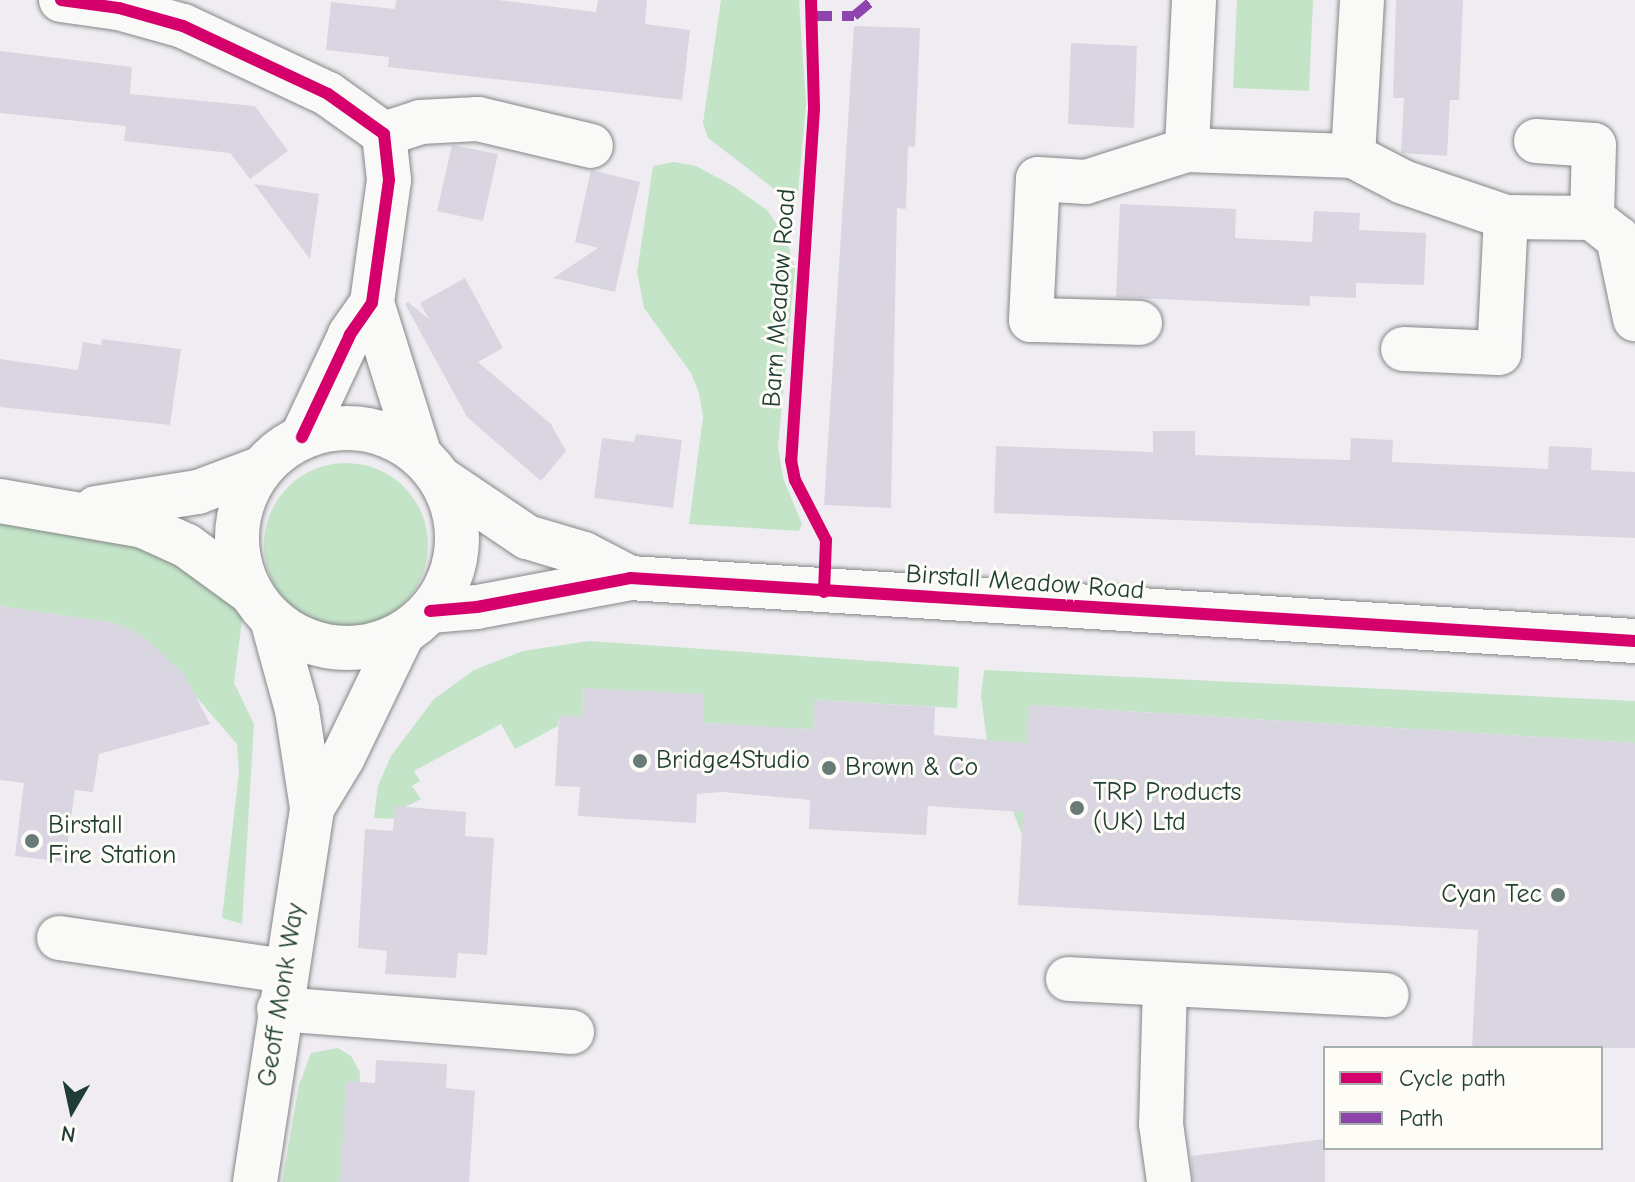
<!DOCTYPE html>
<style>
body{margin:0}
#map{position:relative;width:1635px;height:1182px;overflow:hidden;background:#f0edf2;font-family:"Comic Neue",sans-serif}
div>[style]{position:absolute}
.green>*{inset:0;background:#c3e4c7}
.round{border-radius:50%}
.building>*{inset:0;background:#dad6e1}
.roads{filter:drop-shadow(0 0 2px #838787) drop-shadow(0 0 2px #838787)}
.minor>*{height:44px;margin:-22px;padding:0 22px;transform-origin:22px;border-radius:22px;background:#f9f9f8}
.minor>.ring{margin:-22px;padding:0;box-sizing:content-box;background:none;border:44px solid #f9f9f8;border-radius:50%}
.quiet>*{height:10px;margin-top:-5px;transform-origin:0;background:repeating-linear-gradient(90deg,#8e44ad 0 20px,transparent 0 30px)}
.cycleway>*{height:12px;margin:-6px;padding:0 6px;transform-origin:6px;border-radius:6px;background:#d6006c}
.dots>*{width:22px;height:22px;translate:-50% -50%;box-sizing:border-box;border:4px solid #fdfcf7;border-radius:50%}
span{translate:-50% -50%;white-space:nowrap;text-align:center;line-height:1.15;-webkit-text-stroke:6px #fdfcf7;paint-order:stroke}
.street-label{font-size:26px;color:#1f3d34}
.poi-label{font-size:26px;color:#1f3d34}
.left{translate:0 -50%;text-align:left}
.right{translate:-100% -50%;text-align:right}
.legend{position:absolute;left:1323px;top:1046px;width:280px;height:104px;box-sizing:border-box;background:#fdfcf7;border:2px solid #a4b0a9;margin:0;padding:10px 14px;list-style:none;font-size:24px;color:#1f3d34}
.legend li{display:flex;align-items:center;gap:16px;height:40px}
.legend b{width:40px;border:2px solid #a4b0a9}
.north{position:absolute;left:32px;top:1070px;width:80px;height:80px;-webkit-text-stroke:6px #fdfcf7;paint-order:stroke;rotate:189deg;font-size:22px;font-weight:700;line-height:32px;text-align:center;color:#1f3d34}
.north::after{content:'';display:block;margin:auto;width:28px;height:36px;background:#1f3d34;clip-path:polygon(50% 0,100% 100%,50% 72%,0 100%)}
</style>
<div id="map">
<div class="green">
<div style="clip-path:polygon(721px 0,799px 0,806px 104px,798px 193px,773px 188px,708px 138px,703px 123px)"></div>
<div style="clip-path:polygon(1237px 0,1313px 0,1309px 91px,1233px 88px)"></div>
<div style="clip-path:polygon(674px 162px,696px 166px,733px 186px,767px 210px,786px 238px,795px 268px,778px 446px,783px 478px,802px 524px,799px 531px,689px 524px,703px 417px,699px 393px,691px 373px,644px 308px,637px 272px,653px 166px)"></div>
<div class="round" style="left:264px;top:463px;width:164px;height:164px"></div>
<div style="clip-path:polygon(0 505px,247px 581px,234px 683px,254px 724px,242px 924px,222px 918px,239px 772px,237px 744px,145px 638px,115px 623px,0 606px)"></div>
<div style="clip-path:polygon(589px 641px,959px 667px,957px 708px,815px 700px,813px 729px,790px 728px,789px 738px,725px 734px,726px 724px,703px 723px,584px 688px,582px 717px,559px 716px,558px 726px,515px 749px,501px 724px,414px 771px,420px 781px,412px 786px,421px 799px,405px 807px,403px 819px,374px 818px,378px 786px,391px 756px,434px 699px,474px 670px,523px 651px)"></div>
<div style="clip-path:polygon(984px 670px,1635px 701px,1635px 743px,1030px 705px,1022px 835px,987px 742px,981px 696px)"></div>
<div style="clip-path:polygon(338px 1048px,351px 1056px,360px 1072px,355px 1182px,282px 1182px,299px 1085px,311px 1053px)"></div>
</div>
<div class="building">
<div style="clip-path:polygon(396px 0,498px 0,596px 12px,598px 0,647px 0,645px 24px,690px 30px,682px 100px,388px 67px,389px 57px,326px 50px,331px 2px,395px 9px)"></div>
<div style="clip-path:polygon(1396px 0,1463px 0,1459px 100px,1450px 100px,1447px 156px,1401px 153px,1404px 98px,1393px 98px)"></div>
<div style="clip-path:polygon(854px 26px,920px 28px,915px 147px,908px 146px,906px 209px,897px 208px,891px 508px,824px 505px)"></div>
<div style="clip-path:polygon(1071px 43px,1137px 46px,1134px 128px,1068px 124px)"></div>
<div style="clip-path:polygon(0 51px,132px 67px,130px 94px,255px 106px,288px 151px,250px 179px,230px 153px,124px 141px,126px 126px,0 113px)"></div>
<div style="clip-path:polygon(452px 145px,498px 154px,483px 221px,437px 211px)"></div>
<div style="clip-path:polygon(591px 170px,640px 182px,615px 292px,553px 278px,598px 248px,575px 242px)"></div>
<div style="clip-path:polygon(254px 184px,319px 194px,310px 259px)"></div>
<div style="clip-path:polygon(1120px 204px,1236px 209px,1235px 238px,1312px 242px,1314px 211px,1360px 213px,1359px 230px,1426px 233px,1424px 285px,1356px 283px,1356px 298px,1310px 296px,1310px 306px,1116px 297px)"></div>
<div style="clip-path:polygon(465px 278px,503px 348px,478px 362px,551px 424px,566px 451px,541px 481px,467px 417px,405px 304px,408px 302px,429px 319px,420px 303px)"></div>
<div style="clip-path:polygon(102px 339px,181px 349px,170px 425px,0 407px,0 359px,78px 370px,83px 342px,101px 345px)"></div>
<div style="clip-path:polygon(1153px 431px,1195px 431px,1195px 455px,1350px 460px,1351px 438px,1393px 440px,1392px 462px,1509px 467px,1548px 469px,1549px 446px,1592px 448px,1591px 470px,1635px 472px,1635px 538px,994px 513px,996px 446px,1153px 452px)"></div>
<div style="clip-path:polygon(636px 434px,682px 440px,673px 508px,594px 498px,602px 438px,634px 442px)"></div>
<div style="clip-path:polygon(0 606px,115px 623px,145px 638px,184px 674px,210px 724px,99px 754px,93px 792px,75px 790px,65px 862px,15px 856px,24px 783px,0 780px)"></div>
<div style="clip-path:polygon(584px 688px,704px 694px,703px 723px,813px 729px,814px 700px,935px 707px,934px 735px,1027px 743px,1029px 705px,1635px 743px,1635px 1048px,1472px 1048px,1478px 930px,1018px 905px,1023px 812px,928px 806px,926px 835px,809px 829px,810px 800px,723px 792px,697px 794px,696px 823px,578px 816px,580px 787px,555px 786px,559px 715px,582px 717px)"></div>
<div style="clip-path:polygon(395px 806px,466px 812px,465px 836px,494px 838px,487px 955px,458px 953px,456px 978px,385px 974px,387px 951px,358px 948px,365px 829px,393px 831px)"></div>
<div style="clip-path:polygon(376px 1060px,447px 1064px,446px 1088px,475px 1091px,469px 1182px,340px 1182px,346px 1081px,375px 1083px)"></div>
<div style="clip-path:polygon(1325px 1139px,1325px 1182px,1193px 1182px,1191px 1156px)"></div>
</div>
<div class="roads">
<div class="minor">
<div style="left:61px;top:0;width:59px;rotate:7.9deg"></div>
<div style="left:119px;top:8px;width:66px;rotate:15.7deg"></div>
<div style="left:183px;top:26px;width:160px;rotate:25.1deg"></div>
<div style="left:328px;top:94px;width:69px;rotate:35.5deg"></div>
<div style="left:384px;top:134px;width:46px;rotate:83.8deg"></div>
<div style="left:389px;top:180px;width:124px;rotate:97.9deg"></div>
<div style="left:372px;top:303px;width:39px;rotate:125deg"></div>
<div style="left:350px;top:335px;width:113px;rotate:115.2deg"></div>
<div style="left:1194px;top:0;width:150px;rotate:92.7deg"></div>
<div style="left:1187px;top:150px;width:166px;rotate:2.1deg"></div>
<div style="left:1353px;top:156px;width:156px;rotate:-86.7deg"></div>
<div style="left:384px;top:134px;width:38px;rotate:-18deg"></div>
<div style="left:420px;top:122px;width:58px;rotate:-3deg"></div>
<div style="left:478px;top:119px;width:116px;rotate:13.4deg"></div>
<div style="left:1536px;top:141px;width:58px;rotate:3.9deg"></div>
<div style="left:1594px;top:145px;width:73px;rotate:91.6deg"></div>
<div style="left:1353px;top:156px;width:56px;rotate:27.5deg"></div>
<div style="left:1403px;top:182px;width:109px;rotate:18.8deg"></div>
<div style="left:1506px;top:217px;width:136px;rotate:92.9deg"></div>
<div style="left:1499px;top:353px;width:96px;rotate:-177.6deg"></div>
<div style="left:1506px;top:217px;width:86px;rotate:0.7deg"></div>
<div style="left:1592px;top:218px;width:33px;rotate:38deg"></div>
<div style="left:1618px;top:238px;width:83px;rotate:78.1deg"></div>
<div style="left:372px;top:303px;width:160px;rotate:72.6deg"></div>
<div style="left:1140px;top:323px;width:109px;rotate:-178.4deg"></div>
<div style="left:1031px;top:320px;width:141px;rotate:-87.2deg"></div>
<div style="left:1038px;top:179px;width:48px;rotate:3.6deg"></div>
<div style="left:1086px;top:182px;width:106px;rotate:-17.6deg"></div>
<div class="ring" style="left:237px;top:428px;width:176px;height:176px"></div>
<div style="left:441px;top:479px;width:104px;rotate:34deg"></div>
<div style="left:527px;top:537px;width:59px;rotate:16.6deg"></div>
<div style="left:584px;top:554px;width:52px;rotate:27.6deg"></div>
<div style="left:0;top:501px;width:145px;rotate:9.9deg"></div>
<div style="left:143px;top:526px;width:48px;rotate:24.4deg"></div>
<div style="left:187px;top:546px;width:78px;rotate:36.1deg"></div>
<div style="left:96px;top:508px;width:103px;rotate:-8.9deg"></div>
<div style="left:198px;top:492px;width:66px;rotate:-20.4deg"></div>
<div style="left:430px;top:611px;width:47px;rotate:-4.9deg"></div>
<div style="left:477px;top:607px;width:156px;rotate:-10.7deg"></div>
<div style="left:630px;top:578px;width:1007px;rotate:3.59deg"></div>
<div style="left:312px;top:808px;width:60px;rotate:-58.7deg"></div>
<div style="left:343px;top:757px;width:138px;rotate:-64.2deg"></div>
<div style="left:59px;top:938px;width:227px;rotate:8.3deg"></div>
<div style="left:1068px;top:979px;width:319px;rotate:2.9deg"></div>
<div style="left:1165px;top:984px;width:140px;rotate:91.6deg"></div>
<div style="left:1161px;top:1124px;width:59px;rotate:82.1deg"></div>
<div style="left:279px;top:1009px;width:294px;rotate:4.5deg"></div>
<div style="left:255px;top:1182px;width:378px;rotate:-81.3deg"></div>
<div style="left:312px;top:808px;width:99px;rotate:-98.7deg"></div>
<div style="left:297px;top:710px;width:94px;rotate:-105.4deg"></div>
</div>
</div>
<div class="quiet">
<div style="left:812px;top:16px;width:42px"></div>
<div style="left:854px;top:16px;width:25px;rotate:-40deg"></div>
</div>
<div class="cycleway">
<div style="left:61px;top:0;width:59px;rotate:7.9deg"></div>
<div style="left:119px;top:8px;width:66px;rotate:15.7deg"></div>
<div style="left:183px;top:26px;width:160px;rotate:25.1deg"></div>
<div style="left:328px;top:94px;width:69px;rotate:35.5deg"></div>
<div style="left:384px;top:134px;width:46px;rotate:83.8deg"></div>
<div style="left:389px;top:180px;width:124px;rotate:97.9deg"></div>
<div style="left:372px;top:303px;width:39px;rotate:125deg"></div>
<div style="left:350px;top:335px;width:113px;rotate:115.2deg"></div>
<div style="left:811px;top:0;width:109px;rotate:88.4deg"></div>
<div style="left:814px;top:109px;width:352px;rotate:93.7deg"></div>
<div style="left:791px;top:460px;width:20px;rotate:79deg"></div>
<div style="left:795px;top:480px;width:68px;rotate:62.7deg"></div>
<div style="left:826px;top:540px;width:52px;rotate:92.2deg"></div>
<div style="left:430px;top:611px;width:47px;rotate:-4.9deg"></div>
<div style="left:477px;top:607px;width:156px;rotate:-10.7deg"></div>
<div style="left:630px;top:578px;width:1007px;rotate:3.59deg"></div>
</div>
<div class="dots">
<div style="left:640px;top:761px;background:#687b76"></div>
<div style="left:829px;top:768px;background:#687b76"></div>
<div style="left:1077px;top:808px;background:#687b76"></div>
<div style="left:32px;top:841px;background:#687b76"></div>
<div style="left:1558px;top:895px;background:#687b76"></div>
</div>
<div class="street-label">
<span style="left:780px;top:298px;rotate:-86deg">Barn Meadow Road</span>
<span style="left:1025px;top:583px;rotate:4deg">Birstall Meadow Road</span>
<span style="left:282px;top:995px;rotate:-81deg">Geoff Monk Way</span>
</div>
<div class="poi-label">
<span class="left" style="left:656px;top:761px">Bridge4Studio</span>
<span class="left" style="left:845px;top:768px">Brown &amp; Co</span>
<span class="left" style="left:1093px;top:808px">TRP Products<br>(UK) Ltd</span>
<span class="left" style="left:48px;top:841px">Birstall<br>Fire Station</span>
<span class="right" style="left:1542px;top:895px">Cyan Tec</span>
</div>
<ul class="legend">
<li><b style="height:10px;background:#d6006c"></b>Cycle path</li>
<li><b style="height:10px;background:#8e44ad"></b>Path</li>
</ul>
<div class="north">N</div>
</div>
